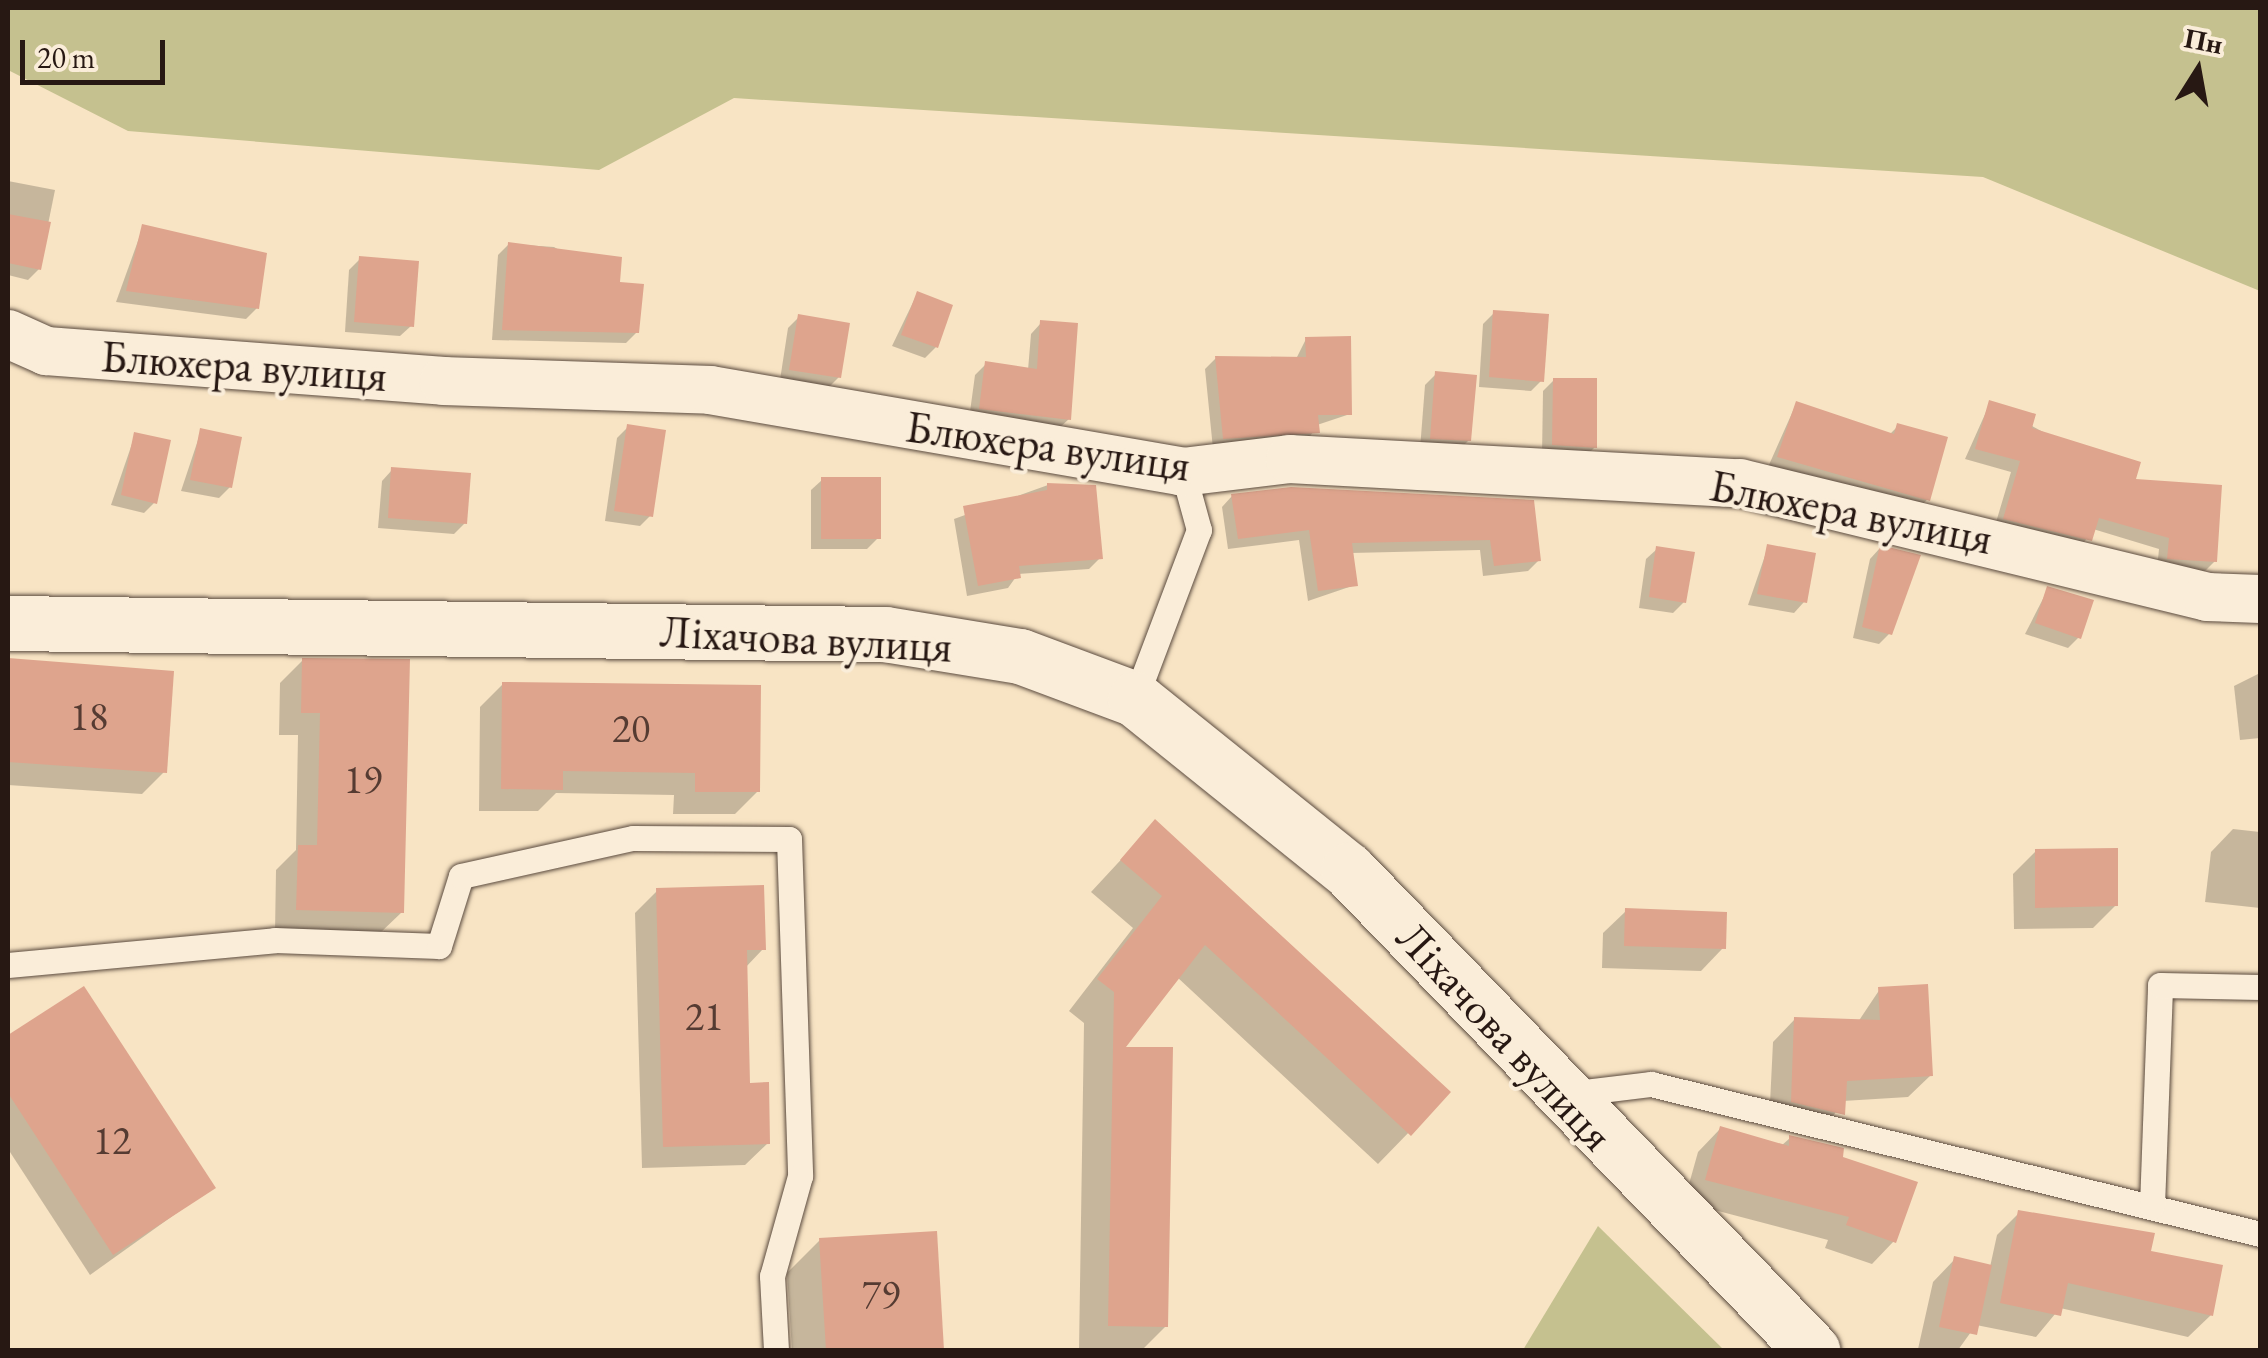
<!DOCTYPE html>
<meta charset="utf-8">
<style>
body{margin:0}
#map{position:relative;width:2268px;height:1358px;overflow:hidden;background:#f8e4c4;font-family:"EB Garamond",serif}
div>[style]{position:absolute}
.green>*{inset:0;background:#c5c18f}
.shadow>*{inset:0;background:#0003}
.building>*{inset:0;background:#dea48d}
.roads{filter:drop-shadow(0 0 2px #5b4b3f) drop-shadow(0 0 2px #5b4b3f)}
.lane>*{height:25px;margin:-12.5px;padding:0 12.5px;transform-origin:12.5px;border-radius:12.5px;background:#faedd9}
.street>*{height:48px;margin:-24px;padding:0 24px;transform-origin:24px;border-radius:24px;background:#faedd9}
.secondary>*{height:55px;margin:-27.5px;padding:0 27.5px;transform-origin:27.5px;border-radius:27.5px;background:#faedd9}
span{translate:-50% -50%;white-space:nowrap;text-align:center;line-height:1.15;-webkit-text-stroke:8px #faedd9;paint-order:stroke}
.number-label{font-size:40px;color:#553b32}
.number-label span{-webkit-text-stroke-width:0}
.street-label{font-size:45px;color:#271813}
.frame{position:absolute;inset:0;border:10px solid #271813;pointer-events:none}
.north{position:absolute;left:2148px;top:20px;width:100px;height:100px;-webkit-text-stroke:8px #faedd9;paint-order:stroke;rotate:11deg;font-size:28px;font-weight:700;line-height:40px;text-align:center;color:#271813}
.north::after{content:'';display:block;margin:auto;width:35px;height:45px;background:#271813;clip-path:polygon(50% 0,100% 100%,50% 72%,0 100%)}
.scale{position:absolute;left:20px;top:40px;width:145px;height:45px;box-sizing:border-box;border:5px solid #271813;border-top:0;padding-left:12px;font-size:30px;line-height:35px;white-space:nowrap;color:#271813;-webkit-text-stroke:8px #faedd9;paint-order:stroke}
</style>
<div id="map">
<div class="green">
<div style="clip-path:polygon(8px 8px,2260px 8px,2260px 291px,1983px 177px,734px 98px,599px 170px,128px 131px,8px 70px)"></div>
<div style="clip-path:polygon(1598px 1226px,1724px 1350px,1523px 1350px)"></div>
</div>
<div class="shadow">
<div style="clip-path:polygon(8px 181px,55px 190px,39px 269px,28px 280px,8px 275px)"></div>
<div style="clip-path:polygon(143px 227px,257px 308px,246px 319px,116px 302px)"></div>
<div style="clip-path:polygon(509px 244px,554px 247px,617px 284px,637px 332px,626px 343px,492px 340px,498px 255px)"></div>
<div style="clip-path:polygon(360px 259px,411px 326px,400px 336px,345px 332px,349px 270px)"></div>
<div style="clip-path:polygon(917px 294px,936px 347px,925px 358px,892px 346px)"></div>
<div style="clip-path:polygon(1494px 313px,1542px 380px,1531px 391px,1479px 387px,1483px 324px)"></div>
<div style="clip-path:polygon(799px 317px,839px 377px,828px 388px,780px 380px,788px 328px)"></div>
<div style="clip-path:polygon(1041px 323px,1069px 419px,1058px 429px,969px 419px,975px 375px,986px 364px,1028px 370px,1031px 334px)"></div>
<div style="clip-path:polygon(1306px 339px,1350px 414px,1317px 425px,1306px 443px,1213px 449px,1205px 369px,1216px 358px,1296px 359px)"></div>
<div style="clip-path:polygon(1436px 374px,1469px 440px,1458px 451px,1420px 449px,1425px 385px)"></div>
<div style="clip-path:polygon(1554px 380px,1595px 447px,1584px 458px,1542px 455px,1543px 391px)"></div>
<div style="clip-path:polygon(1990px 403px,2133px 481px,2215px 561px,2204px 572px,2157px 569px,2159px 549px,2093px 529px,2079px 550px,1994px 529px,2011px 472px,1965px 459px)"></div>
<div style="clip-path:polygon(1796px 404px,1889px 435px,1898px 426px,1927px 500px,1916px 510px,1768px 467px)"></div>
<div style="clip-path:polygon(628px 427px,651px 515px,640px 526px,605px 521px,617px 438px)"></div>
<div style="clip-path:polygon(201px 431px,230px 487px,219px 498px,181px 491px)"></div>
<div style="clip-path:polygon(135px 435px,155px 502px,144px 513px,111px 505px)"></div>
<div style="clip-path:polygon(392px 470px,465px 523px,454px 534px,378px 528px,382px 481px)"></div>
<div style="clip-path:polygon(822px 480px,878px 538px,867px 549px,811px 549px,811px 490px)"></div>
<div style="clip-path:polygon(1048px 485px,1100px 558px,1089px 569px,1018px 574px,1008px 588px,967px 596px,954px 519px)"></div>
<div style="clip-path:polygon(1232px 496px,1532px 502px,1539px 560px,1528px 571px,1483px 576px,1480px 550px,1351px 553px,1355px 585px,1308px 601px,1299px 540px,1228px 549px,1222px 507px)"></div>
<div style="clip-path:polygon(1768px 547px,1804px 602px,1794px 613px,1748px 605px)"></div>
<div style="clip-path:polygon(1880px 548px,1890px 633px,1879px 644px,1853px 638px,1870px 559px)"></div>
<div style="clip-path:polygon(1657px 549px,1684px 602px,1673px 613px,1639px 608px,1646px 559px)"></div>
<div style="clip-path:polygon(2048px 589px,2079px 637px,2068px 648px,2025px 634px)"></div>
<div style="clip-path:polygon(303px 660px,402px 912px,379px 934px,275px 932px,276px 870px,296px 850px,298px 735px,279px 735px,280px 683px)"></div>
<div style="clip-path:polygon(8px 661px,171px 673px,164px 772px,142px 794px,8px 785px)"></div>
<div style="clip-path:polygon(2260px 673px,2260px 738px,2240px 740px,2234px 686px)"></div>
<div style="clip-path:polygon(503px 684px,758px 791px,735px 814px,673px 814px,674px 795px,556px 793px,538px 811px,479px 811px,480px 707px)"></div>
<div style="clip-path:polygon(1155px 823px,1448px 1092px,1378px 1164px,1177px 977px,1121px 1049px,1166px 1326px,1142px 1350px,1079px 1350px,1084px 1023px,1069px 1011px,1133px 928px,1091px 892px)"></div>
<div style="clip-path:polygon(2233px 829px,2260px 832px,2260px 908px,2205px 902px,2211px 852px)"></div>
<div style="clip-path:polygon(2036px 851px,2116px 905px,2093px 928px,2014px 929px,2013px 874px)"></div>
<div style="clip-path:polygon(657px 891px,763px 949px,745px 968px,748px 1085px,768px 1143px,745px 1165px,642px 1168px,635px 913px)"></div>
<div style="clip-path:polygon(1626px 911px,1723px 948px,1701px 971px,1602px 968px,1603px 933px)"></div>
<div style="clip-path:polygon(83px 989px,213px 1187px,90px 1275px,8px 1149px,8px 1038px)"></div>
<div style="clip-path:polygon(1880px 989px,1931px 1075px,1908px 1097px,1843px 1101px,1820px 1136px,1769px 1124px,1773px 1042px,1795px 1019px,1858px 1022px)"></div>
<div style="clip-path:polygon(1720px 1129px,1781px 1146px,1790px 1138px,1841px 1159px,1894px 1241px,1872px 1264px,1825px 1248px,1828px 1240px,1684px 1202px,1698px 1152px)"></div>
<div style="clip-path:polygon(2019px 1213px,2148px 1253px,2211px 1315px,2188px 1337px,2060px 1308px,2036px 1337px,1976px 1325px,1958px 1350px,1918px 1349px,1933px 1282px,1955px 1259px,1990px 1267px,1997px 1235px)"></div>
<div style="clip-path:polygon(934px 1233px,942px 1350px,792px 1350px,787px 1273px,820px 1240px)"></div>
</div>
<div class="building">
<div style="clip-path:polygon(8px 214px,51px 222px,41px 270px,8px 263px)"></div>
<div style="clip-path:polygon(142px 224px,267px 253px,259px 309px,126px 291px)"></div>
<div style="clip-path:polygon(508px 242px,622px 257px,620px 282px,644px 284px,639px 333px,502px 330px)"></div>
<div style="clip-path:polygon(359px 256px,419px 261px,414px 327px,354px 322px)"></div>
<div style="clip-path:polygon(917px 291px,953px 305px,938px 348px,901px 335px)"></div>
<div style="clip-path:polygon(1493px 310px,1549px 314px,1544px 382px,1489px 377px)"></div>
<div style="clip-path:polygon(798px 314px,850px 323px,841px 378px,789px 370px)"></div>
<div style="clip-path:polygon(1040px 320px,1078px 323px,1071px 420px,979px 409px,985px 361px,1037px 369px)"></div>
<div style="clip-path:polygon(1351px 336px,1352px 415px,1318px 415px,1320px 433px,1223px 439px,1215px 356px,1306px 357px,1305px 337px)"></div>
<div style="clip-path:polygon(1435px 371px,1477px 375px,1471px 441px,1430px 439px)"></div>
<div style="clip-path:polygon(1553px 378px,1597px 378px,1597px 448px,1552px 445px)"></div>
<div style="clip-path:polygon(1989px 400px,2036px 414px,2032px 428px,2141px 462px,2136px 479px,2222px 485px,2217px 562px,2167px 559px,2169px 538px,2099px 518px,2092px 541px,2003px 519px,2020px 461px,1975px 449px)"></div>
<div style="clip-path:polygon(1796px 401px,1894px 434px,1897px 423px,1948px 437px,1930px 501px,1777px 457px)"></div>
<div style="clip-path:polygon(627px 424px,666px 430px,653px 517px,614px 511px)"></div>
<div style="clip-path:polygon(200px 428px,242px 437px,232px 488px,190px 480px)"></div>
<div style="clip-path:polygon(134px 432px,171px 440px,157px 504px,121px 495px)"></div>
<div style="clip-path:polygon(391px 467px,471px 473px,467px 524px,388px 518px)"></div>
<div style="clip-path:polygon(821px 477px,881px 477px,881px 539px,821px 539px)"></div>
<div style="clip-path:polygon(1047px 483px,1096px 485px,1103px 559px,1019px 566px,1021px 578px,978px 586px,963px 506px,1047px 490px)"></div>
<div style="clip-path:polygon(1291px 487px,1534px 500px,1541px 561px,1494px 566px,1490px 540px,1352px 543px,1358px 586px,1318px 591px,1309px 530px,1238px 539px,1231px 494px)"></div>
<div style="clip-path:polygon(1767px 544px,1816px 553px,1807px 603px,1757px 594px)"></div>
<div style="clip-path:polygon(1880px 545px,1921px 555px,1892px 635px,1862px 627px)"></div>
<div style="clip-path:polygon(1656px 546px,1695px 552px,1686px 603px,1649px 597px)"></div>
<div style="clip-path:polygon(2047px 586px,2094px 600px,2081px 639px,2035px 623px)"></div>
<div style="clip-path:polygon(8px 658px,174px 671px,167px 773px,8px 762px)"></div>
<div style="clip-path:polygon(302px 658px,410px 659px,404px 913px,296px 910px,298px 845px,317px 845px,320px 713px,301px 713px)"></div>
<div style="clip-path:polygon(502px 682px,761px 685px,760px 792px,695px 792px,695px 773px,563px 771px,563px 790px,501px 789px)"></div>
<div style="clip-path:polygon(1155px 819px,1451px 1092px,1411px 1136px,1205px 945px,1126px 1047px,1173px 1047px,1168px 1327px,1108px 1326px,1114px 992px,1097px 979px,1162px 896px,1120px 860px)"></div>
<div style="clip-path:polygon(2118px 848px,2118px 906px,2035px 908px,2035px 849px)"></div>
<div style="clip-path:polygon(764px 885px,766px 950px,747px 950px,750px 1083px,769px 1082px,770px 1144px,663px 1147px,656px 888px)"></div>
<div style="clip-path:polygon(1625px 908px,1727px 912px,1726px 949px,1624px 946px)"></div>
<div style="clip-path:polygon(1928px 984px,1933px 1076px,1847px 1081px,1845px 1115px,1791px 1102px,1794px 1017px,1880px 1020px,1878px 987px)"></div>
<div style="clip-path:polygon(84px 986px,216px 1188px,113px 1255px,8px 1093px,8px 1035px)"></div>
<div style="clip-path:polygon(1720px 1126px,1789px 1146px,1789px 1135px,1844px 1148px,1843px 1157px,1918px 1182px,1896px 1243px,1846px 1225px,1849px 1217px,1705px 1180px)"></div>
<div style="clip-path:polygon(2018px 1210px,2155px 1233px,2151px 1251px,2223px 1265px,2213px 1316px,2068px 1283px,2061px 1316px,2000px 1303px)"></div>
<div style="clip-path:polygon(937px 1231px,944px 1350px,826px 1350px,819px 1238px)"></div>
<div style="clip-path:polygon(1954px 1256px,1992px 1265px,1977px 1335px,1939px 1327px)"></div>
</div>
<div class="roads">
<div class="lane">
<div style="left:1135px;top:699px;width:181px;rotate:-69.3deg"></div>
<div style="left:1199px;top:530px;width:60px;rotate:-105.4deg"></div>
<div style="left:8px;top:965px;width:268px;rotate:-5.3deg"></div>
<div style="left:275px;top:940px;width:164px;rotate:2.1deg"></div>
<div style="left:439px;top:946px;width:73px;rotate:-72.6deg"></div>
<div style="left:461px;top:876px;width:176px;rotate:-12.5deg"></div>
<div style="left:633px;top:838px;width:156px;rotate:0.4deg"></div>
<div style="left:789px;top:839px;width:337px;rotate:88.1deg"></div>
<div style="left:800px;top:1176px;width:104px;rotate:105.6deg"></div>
<div style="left:772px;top:1276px;width:74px;rotate:86.9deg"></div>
<div style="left:1568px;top:1094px;width:84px;rotate:-6.9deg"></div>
<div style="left:1651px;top:1084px;width:627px;rotate:13.84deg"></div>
<div style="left:2152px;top:1206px;width:221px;rotate:-87.9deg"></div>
<div style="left:2160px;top:985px;width:100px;rotate:1.1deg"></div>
</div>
<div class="street">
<div style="left:8px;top:334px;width:42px;rotate:24.1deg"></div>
<div style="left:46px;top:351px;width:399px;rotate:4.3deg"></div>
<div style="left:444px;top:381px;width:266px;rotate:1.9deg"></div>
<div style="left:710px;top:390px;width:480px;rotate:9.8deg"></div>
<div style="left:1183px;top:472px;width:108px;rotate:-6.9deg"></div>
<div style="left:1290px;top:459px;width:451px;rotate:3.1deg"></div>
<div style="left:1740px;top:483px;width:481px;rotate:13.7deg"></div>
<div style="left:2207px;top:597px;width:53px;rotate:2.2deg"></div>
</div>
<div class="secondary">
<div style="left:8px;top:623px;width:877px;rotate:0.72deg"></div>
<div style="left:885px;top:634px;width:137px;rotate:9.3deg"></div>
<div style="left:1020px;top:656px;width:123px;rotate:20.5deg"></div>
<div style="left:1135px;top:699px;width:273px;rotate:38.8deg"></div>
<div style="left:1348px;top:870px;width:668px;rotate:45.97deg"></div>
</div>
</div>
<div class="number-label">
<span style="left:89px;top:716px">18</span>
<span style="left:631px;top:728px">20</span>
<span style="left:363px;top:779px">19</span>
<span style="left:704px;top:1016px">21</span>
<span style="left:112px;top:1140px">12</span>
<span style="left:881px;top:1294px">79</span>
</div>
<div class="street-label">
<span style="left:244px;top:366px;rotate:4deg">Блюхера вулиця</span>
<span style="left:1048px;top:446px;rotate:8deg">Блюхера вулиця</span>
<span style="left:1851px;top:512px;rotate:11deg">Блюхера вулиця</span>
<span style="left:806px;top:639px;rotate:3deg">Ліхачова вулиця</span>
<span style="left:1505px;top:1036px;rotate:47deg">Ліхачова вулиця</span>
</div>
<div class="frame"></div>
<div class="north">Пн</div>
<div class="scale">20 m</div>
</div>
